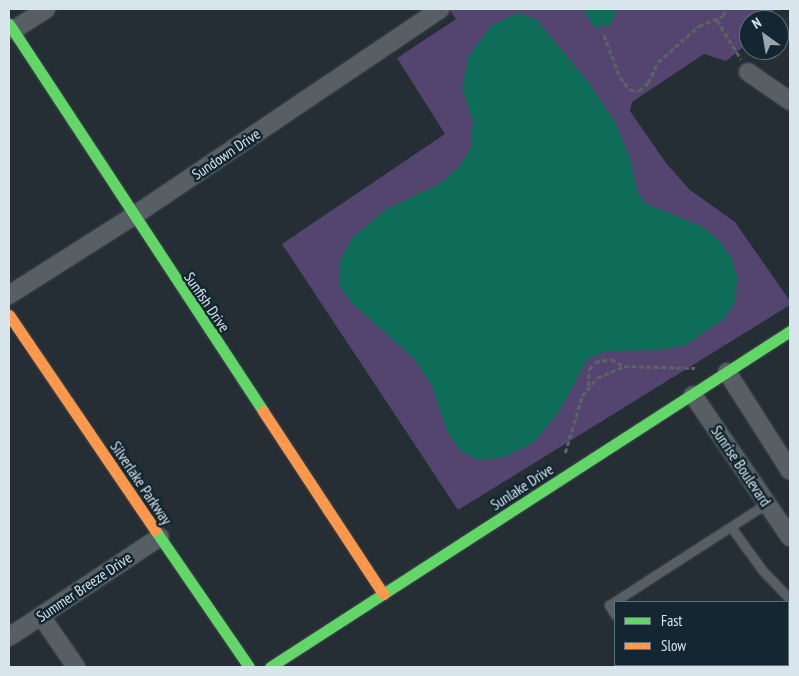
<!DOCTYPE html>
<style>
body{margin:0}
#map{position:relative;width:799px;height:676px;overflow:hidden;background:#242e34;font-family:"PT Sans Narrow",sans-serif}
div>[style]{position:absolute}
.green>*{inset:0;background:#534470}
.water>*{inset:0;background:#0e6d58}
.path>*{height:2.5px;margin-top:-1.25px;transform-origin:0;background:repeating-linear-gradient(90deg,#5b6367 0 5px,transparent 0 7.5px)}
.roads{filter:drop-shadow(0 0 1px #424b51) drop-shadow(0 0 1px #424b51)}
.lane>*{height:9px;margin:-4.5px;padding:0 4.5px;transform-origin:4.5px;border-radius:4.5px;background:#585f64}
.street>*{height:18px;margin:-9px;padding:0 9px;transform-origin:9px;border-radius:9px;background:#585f64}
.fast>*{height:11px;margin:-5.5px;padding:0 5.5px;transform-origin:5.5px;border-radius:5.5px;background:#63d668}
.slow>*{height:11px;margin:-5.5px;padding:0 5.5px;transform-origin:5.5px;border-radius:5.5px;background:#ff974d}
span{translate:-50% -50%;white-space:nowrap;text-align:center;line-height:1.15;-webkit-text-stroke:5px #132631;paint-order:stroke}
.street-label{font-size:15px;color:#d9e5ed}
.frame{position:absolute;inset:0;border:10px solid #d9e5ed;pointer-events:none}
.legend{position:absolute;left:614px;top:601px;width:175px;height:65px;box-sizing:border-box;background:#132631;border:1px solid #62727c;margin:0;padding:6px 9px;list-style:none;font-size:15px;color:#d9e5ed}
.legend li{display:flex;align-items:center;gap:10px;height:25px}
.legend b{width:25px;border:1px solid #62727c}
.north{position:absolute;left:739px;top:10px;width:50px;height:50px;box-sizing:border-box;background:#132631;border:1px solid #62727c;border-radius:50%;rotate:328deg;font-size:14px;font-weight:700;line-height:20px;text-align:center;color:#d9e5ed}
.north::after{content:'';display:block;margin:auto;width:18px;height:22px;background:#9aa5ac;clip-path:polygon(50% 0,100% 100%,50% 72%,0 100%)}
</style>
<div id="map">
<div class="green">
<div style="clip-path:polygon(449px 9px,776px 9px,759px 20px,749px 20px,749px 47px,742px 48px,726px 61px,704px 54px,632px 102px,630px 111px,666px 163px,690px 190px,735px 222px,790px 301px,790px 305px,458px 510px,282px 244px,445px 134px,397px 58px,456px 19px)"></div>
</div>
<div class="water">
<div style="clip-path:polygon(582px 9px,613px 9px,617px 15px,612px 19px,609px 27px,603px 24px,596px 29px)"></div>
<div style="clip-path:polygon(518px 13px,536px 19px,589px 83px,615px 122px,630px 158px,637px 191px,645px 203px,703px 227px,719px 241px,731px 257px,737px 276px,736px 300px,724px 319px,686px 345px,660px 350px,605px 351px,587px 360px,558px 413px,534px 442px,505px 457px,478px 460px,461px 451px,448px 433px,431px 384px,413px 358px,351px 302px,339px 285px,339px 262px,353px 237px,385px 210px,441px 183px,458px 168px,471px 148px,473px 121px,462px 87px,469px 55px,492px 25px)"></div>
</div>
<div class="path">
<div style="left:717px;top:20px;width:46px;rotate:58.4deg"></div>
<div style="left:604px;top:35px;width:45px;rotate:69.1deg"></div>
<div style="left:620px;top:77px;width:16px;rotate:52deg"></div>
<div style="left:630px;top:90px;width:9px;rotate:6deg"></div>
<div style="left:639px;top:91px;width:12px;rotate:-42deg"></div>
<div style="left:648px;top:83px;width:23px;rotate:-65deg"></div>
<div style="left:658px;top:62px;width:55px;rotate:-41.3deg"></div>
<div style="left:699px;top:26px;width:26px;rotate:-23deg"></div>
<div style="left:723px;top:16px;width:8px;rotate:-67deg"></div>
<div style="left:588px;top:386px;width:17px;rotate:-87deg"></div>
<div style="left:589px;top:369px;width:9px;rotate:-49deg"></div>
<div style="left:595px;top:362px;width:16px;rotate:-11deg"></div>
<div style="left:611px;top:359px;width:15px;rotate:28deg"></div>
<div style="left:565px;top:453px;width:59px;rotate:-73.4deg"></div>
<div style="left:582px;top:396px;width:23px;rotate:-50deg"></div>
<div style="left:597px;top:378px;width:30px;rotate:-24deg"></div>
<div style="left:624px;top:366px;width:71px;rotate:1.6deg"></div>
</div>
<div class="roads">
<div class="lane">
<div style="left:731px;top:527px;width:54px;rotate:54deg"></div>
<div style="left:763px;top:571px;width:39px;rotate:46deg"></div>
<div style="left:615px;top:615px;width:12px;rotate:-121deg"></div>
<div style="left:609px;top:605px;width:187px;rotate:-32.8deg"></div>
<div style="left:788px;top:652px;width:4px;rotate:56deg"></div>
<div style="left:650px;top:665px;width:2px;rotate:63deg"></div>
<div style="left:755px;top:665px;width:3px;rotate:45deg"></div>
<div style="left:780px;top:667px;width:4px;rotate:-34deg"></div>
</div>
<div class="street">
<div style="left:13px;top:30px;width:39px;rotate:-32deg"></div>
<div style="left:748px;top:72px;width:51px;rotate:34.6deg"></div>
<div style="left:9px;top:295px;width:146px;rotate:-32.4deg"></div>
<div style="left:132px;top:217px;width:372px;rotate:-34deg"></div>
<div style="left:727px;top:372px;width:117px;rotate:57.5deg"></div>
<div style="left:693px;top:395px;width:172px;rotate:55.7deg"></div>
<div style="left:41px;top:616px;width:62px;rotate:55.5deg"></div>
<div style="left:9px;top:637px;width:181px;rotate:-33.5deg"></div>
</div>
<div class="fast">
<div style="left:9px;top:24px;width:463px;rotate:56.7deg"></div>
<div style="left:155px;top:530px;width:166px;rotate:55.5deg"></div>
<div style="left:270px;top:667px;width:619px;rotate:-32.87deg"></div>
</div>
<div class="slow">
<div style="left:9px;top:315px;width:260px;rotate:55.8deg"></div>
<div style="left:263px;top:411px;width:219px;rotate:56.7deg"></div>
</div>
</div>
<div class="street-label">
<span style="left:226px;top:154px;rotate:-34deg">Sundown Drive</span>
<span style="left:207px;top:302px;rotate:56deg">Sunfish Drive</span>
<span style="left:741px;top:466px;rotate:56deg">Sunrise Boulevard</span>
<span style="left:141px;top:483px;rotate:56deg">Silverlake Parkway</span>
<span style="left:522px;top:487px;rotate:-33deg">Sunlake Drive</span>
<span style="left:84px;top:587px;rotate:-34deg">Summer Breeze Drive</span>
</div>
<div class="frame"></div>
<ul class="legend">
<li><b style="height:6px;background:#63d668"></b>Fast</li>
<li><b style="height:6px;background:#ff974d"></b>Slow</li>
</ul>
<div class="north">N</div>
</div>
